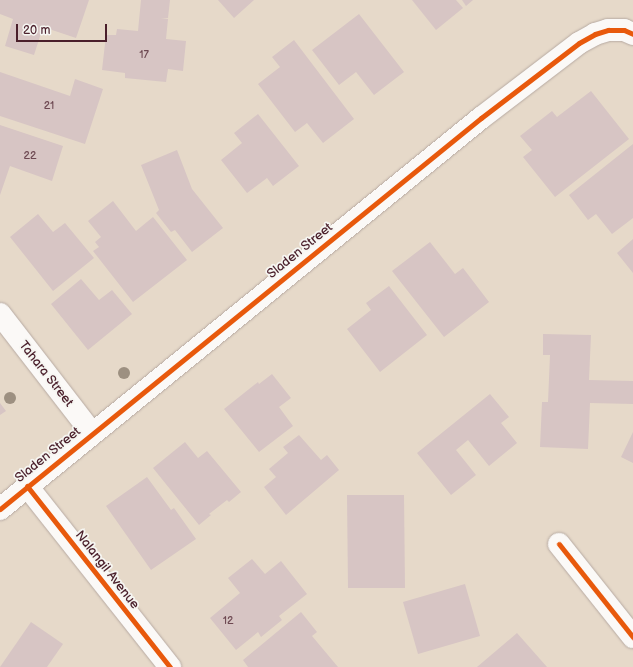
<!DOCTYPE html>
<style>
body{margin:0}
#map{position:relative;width:633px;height:667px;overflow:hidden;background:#e6d9c9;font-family:"Balsamiq Sans",sans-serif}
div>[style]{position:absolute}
.building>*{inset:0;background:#d7c5c4}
.roads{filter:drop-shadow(0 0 1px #b7aaa2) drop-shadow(0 0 1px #b7aaa2)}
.minor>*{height:22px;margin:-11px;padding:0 11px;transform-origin:11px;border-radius:11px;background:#fbf9f7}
.cycleway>*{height:5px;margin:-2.5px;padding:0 2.5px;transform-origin:2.5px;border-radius:2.5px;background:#e8590c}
.trees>*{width:12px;height:12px;margin:-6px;border-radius:50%;background:#9d9081}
span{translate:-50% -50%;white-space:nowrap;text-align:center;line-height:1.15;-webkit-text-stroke:3.5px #f6f6f2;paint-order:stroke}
.number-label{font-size:11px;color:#6d4851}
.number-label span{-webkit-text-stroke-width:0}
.street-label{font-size:13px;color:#4a1f2b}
.scale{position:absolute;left:16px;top:24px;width:91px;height:18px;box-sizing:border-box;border:2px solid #4a1f2b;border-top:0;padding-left:5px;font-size:12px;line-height:14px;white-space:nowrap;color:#4a1f2b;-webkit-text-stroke:3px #f6f6f2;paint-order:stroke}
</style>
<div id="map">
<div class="building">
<div style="clip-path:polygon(0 0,89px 0,76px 38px,43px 27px,34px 55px,5px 46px,13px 19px,0 14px)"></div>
<div style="clip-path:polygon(141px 0,170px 0,168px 18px,161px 18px,168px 19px,166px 39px,186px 41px,183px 71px,168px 69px,166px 82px,125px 78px,125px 73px,102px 70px,106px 35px,116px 35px,117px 29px,138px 31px)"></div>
<div style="clip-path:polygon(218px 0,254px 0,234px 18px)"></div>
<div style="clip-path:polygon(412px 0,456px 0,463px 8px,436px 30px)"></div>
<div style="clip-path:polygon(462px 0,473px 0,466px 6px)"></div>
<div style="clip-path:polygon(359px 14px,404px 72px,374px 95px,356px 72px,339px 85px,312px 50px)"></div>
<div style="clip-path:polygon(294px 40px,354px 119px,323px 143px,307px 123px,295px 132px,258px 84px,280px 67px,272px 57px)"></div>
<div style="clip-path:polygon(0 72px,70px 96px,75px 79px,103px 89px,85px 144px,0 116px)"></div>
<div style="clip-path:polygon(591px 91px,629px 139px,555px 197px,523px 157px,532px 150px,520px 136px,552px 111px,557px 117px)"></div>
<div style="clip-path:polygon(258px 114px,299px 166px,273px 186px,267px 178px,247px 193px,221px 160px,242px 143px,234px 133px)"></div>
<div style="clip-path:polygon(0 125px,63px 146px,52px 181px,10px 166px,0 195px)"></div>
<div style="clip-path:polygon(633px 144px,633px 218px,612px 234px,596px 214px,588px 220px,569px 195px)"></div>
<div style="clip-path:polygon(177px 150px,192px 189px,223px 228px,192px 252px,175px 230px,171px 232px,156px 213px,159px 210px,141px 165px)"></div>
<div style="clip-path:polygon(113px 201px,136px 231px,153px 217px,187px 260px,133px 302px,93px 251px,99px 247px,95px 242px,101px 237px,88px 221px)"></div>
<div style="clip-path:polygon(38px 214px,53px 232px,65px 223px,94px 258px,53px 291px,10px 237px)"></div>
<div style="clip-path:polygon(633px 239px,633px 273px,617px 253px)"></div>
<div style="clip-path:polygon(430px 242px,455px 274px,463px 268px,489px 302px,444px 337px,392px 271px)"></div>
<div style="clip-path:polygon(81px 279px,99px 300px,112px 290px,132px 314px,88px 350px,51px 304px)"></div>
<div style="clip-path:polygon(389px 286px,427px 335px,380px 372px,347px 329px,371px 310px,366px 303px)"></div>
<div style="clip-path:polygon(543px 334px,591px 335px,589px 380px,633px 381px,633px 404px,590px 403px,588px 449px,540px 447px,542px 402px,548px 402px,550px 355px,543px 355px)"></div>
<div style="clip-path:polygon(272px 374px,291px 398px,279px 407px,293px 426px,259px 452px,224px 409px,258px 382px,259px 384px)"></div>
<div style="clip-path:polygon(490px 394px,509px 417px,501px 423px,517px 443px,489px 466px,468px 440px,456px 450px,476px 475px,451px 495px,417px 453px)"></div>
<div style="clip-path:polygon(0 403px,6px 411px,0 415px)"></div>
<div style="clip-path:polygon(633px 432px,633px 463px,621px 457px)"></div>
<div style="clip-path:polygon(299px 435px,321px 460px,327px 455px,339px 470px,286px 515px,264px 487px,276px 477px,269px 469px,288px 453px,283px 447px)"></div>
<div style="clip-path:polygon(185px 442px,198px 458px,207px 451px,241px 492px,229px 502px,227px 500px,209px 514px,211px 515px,199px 525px,153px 468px)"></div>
<div style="clip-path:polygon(147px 477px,171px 510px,174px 508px,196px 539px,151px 570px,106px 506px)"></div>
<div style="clip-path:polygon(347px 495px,404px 495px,405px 588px,348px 588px)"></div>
<div style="clip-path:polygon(252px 559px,265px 574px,281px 561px,307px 594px,279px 616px,282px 620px,261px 637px,258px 632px,236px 650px,210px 618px,240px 593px,228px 578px)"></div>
<div style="clip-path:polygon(465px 584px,480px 636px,418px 654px,403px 602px)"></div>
<div style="clip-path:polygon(301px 612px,317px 632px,312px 636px,338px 667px,248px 667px,243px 660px)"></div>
<div style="clip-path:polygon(31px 622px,63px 644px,47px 667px,0 667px)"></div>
<div style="clip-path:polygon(517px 633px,547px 667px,477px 667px)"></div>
</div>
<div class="roads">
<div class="minor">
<div style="left:0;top:314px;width:150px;rotate:52.3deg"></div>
<div style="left:27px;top:486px;width:231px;rotate:51.7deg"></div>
<div style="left:0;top:509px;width:620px;rotate:-39.11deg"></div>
<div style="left:481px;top:118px;width:123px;rotate:-37.4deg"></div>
<div style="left:579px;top:43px;width:18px;rotate:-29deg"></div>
<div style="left:595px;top:34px;width:14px;rotate:-17deg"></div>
<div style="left:608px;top:30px;width:16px"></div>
<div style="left:624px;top:30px;width:10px;rotate:24deg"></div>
<div style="left:559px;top:544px;width:119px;rotate:51.5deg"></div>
</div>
</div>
<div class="cycleway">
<div style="left:27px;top:486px;width:231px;rotate:51.7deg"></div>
<div style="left:0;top:509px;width:620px;rotate:-39.11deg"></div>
<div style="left:481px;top:118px;width:123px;rotate:-37.4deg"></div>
<div style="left:579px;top:43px;width:18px;rotate:-29deg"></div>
<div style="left:595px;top:34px;width:14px;rotate:-17deg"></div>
<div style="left:608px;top:30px;width:16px"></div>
<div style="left:624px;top:30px;width:10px;rotate:24deg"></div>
<div style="left:559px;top:544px;width:119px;rotate:51.5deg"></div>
</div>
<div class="trees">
<div style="left:124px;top:373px"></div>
<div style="left:10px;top:398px"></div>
</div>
<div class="number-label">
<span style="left:144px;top:55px">17</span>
<span style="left:49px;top:106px">21</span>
<span style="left:30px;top:156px">22</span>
<span style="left:228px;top:621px">12</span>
</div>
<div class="street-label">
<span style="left:300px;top:251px;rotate:-39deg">Sladen Street</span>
<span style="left:46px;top:374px;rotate:52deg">Tahara Street</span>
<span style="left:48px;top:455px;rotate:-39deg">Sladen Street</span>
<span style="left:107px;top:570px;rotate:52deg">Nalangil Avenue</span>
</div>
<div class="scale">20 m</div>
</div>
